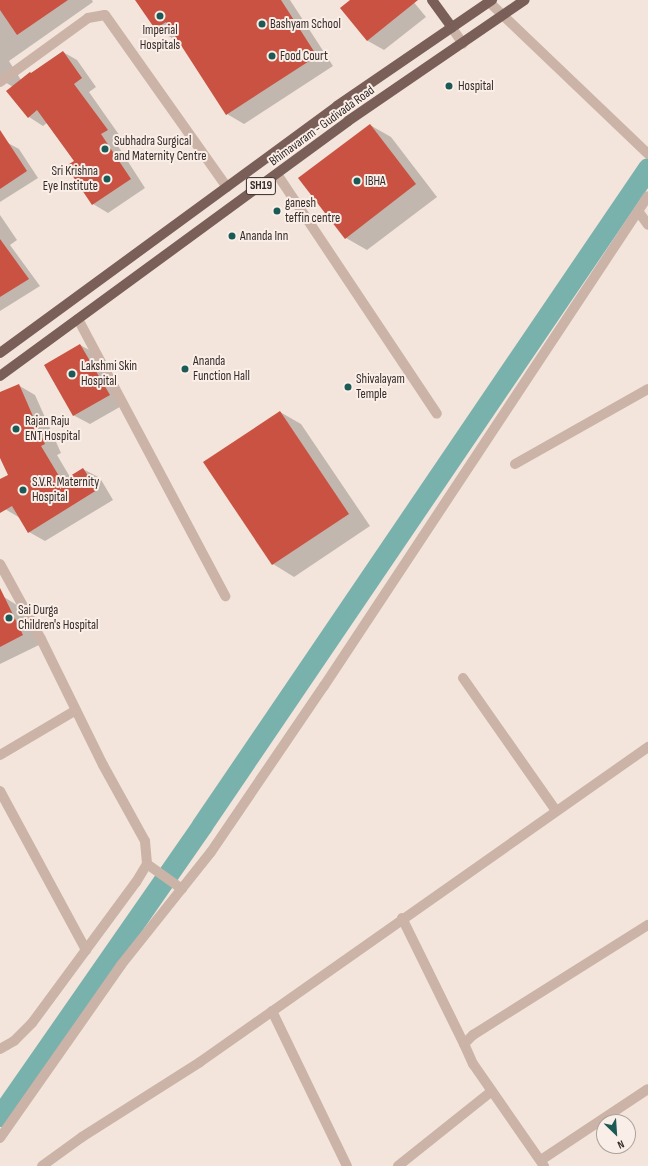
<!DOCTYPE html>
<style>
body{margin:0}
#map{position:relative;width:648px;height:1166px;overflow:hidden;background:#f3e5db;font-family:"Sofia Sans Condensed",sans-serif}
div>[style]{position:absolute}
.shadow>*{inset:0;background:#0003}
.canal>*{height:21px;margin:-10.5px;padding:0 10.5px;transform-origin:10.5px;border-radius:10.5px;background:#79b1ac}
.building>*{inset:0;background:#ca5242}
.minor>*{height:10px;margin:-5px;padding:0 5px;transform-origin:5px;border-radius:5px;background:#cbb3a7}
.major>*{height:10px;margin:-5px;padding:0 5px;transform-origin:5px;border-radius:5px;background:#7a5f58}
.dots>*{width:11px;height:11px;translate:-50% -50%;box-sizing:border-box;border:2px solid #faefe8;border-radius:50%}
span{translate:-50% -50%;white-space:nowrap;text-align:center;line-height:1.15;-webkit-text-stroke:4px #faefe8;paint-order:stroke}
.shield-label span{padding:1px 3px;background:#faefe8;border:1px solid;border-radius:3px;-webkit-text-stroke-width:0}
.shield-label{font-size:12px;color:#372b28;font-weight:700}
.poi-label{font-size:13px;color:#372b28}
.left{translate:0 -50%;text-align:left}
.right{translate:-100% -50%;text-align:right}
.street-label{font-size:13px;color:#372b28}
.north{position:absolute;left:596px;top:1114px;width:40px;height:40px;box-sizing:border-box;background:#faefe8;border:1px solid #aca19b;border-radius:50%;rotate:155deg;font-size:11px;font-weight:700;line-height:16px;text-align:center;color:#372b28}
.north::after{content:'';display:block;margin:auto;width:14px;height:18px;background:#1c5a56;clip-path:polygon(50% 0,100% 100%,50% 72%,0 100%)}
</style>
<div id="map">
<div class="shadow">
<div style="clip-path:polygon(0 0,92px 0,93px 2px,9px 61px,21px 80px,63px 52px,77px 60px,96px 87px,89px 92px,122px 139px,116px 143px,145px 188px,108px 213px,93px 204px,75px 162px,47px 123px,43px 126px,29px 117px,13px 87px,0 79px)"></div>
<div style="clip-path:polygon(143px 0,290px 0,333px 66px,244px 124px,227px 114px,176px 36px,172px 38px,155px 29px)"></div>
<div style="clip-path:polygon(352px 0,412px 0,426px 17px,384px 50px,368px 41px,342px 8px)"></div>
<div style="clip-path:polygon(370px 125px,391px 137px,437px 197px,367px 250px,346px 238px)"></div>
<div style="clip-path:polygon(8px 143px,19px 149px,38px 178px,0 202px,0 148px)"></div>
<div style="clip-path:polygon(0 215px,17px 240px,10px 245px,40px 286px,0 311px)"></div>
<div style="clip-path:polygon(80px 345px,97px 354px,125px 404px,90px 424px,73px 415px)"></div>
<div style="clip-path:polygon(18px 385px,35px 395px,61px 453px,57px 455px,70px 477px,83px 469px,100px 478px,113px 500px,45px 541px,29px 532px,20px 518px,5px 509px,0 500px,0 480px,9px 475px,0 455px,0 394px)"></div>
<div style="clip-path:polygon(280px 412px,301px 424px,370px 526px,294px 577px,273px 564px)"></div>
<div style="clip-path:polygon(4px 597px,20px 607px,39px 645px,0 664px,0 599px)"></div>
</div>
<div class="canal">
<div style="left:0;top:1116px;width:354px;rotate:-55.2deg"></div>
<div style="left:202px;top:825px;width:794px;rotate:-55.83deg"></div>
</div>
<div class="building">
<div style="clip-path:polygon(0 0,68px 0,17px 35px,0 10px)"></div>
<div style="clip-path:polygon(135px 0,281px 0,317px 56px,226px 115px,166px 22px,155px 29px)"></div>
<div style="clip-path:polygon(350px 0,418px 0,367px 41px,340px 8px)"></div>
<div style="clip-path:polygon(63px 51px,82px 78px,74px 84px,108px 130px,101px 134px,131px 179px,92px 205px,66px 166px,74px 161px,37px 110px,28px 118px,6px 91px,30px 72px,31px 73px)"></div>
<div style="clip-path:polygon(370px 124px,416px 184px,345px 239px,298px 178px)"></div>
<div style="clip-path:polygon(0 130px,27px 171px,0 189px)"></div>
<div style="clip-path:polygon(0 239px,29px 279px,0 297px)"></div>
<div style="clip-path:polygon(80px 344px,110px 395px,73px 416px,44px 365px)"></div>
<div style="clip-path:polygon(19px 384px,45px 444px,41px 446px,62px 481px,83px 468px,97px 490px,28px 533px,12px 506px,0 513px,0 479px,8px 475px,0 458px,0 392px)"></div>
<div style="clip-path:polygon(280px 411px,349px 514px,272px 565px,203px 462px)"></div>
<div style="clip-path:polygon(0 588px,23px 635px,0 647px)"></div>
</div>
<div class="minor">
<div style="left:489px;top:2px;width:220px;rotate:43.7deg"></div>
<div style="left:452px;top:28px;width:19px;rotate:55deg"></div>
<div style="left:0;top:82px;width:109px;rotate:-36deg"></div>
<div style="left:88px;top:18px;width:17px;rotate:-10deg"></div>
<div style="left:105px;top:15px;width:211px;rotate:54.7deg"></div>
<div style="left:277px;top:174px;width:288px;rotate:56.3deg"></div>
<div style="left:638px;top:211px;width:17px;rotate:54deg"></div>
<div style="left:78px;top:319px;width:314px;rotate:62deg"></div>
<div style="left:515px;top:464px;width:153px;rotate:-29.4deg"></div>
<div style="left:0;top:564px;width:85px;rotate:61.3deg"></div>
<div style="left:41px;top:639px;width:140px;rotate:63.8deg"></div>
<div style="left:103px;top:765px;width:87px;rotate:61.1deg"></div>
<div style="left:145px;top:841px;width:23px;rotate:85deg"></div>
<div style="left:147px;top:864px;width:21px;rotate:121deg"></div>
<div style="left:136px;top:882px;width:175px;rotate:126.4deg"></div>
<div style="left:32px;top:1023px;width:25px;rotate:135deg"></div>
<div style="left:14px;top:1041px;width:16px;rotate:150deg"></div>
<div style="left:463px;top:678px;width:162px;rotate:55deg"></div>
<div style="left:0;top:755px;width:88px;rotate:-30.6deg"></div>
<div style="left:0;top:791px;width:181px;rotate:61.6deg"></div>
<div style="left:147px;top:864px;width:43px;rotate:35.5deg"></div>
<div style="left:402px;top:918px;width:140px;rotate:63.8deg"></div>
<div style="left:272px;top:1011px;width:172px;rotate:64.2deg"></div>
<div style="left:0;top:1138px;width:211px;rotate:-55deg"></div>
<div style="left:121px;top:965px;width:144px;rotate:-51.5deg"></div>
<div style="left:211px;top:852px;width:201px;rotate:-55.8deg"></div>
<div style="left:324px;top:686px;width:587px;rotate:-56.53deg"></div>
<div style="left:541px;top:1160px;width:128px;rotate:-33.6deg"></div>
<div style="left:42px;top:1166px;width:49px;rotate:-35.9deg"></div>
<div style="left:82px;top:1137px;width:140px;rotate:-32.4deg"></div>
<div style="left:200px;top:1062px;width:548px;rotate:-35.11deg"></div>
<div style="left:398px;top:1166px;width:120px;rotate:-38.6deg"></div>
<div style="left:544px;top:1166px;width:124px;rotate:-124.8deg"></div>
<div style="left:473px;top:1064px;width:22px;rotate:-114deg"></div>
<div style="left:464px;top:1044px;width:13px;rotate:-45deg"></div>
<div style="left:473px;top:1035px;width:207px;rotate:-32.2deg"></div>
</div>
<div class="major">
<div style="left:432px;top:0;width:34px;rotate:54deg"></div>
<div style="left:0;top:353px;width:418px;rotate:-36.2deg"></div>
<div style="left:337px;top:106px;width:188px;rotate:-34.4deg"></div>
<div style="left:0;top:376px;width:431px;rotate:-36.2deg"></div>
<div style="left:348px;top:121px;width:214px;rotate:-34.4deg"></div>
</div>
<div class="dots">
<div style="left:160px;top:16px;background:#1c5a56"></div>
<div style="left:262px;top:24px;background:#1c5a56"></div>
<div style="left:272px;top:56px;background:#1c5a56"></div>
<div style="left:449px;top:86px;background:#1c5a56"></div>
<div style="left:105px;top:149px;background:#1c5a56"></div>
<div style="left:107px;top:179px;background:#1c5a56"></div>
<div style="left:357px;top:181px;background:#1c5a56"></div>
<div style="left:277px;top:211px;background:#1c5a56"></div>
<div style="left:232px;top:236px;background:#1c5a56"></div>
<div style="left:185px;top:369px;background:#1c5a56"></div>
<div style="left:72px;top:374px;background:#1c5a56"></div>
<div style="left:348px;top:387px;background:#1c5a56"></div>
<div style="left:16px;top:429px;background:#1c5a56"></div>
<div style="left:23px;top:490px;background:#1c5a56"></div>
<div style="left:9px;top:618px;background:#1c5a56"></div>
</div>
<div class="shield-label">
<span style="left:261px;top:186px">SH19</span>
</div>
<div class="poi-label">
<span class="left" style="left:270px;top:24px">Bashyam School</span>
<span style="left:160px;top:38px">Imperial<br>Hospitals</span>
<span class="left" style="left:280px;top:56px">Food Court</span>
<span class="left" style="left:458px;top:86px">Hospital</span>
<span class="left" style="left:114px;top:149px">Subhadra Surgical<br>and Maternity Centre</span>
<span class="right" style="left:98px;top:179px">Sri Krishna<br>Eye Institute</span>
<span class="left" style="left:365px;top:181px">IBHA</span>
<span class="left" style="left:285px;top:211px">ganesh<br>teffin centre</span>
<span class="left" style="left:240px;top:236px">Ananda Inn</span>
<span class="left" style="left:193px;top:369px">Ananda<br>Function Hall</span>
<span class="left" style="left:81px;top:374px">Lakshmi Skin<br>Hospital</span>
<span class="left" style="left:356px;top:387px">Shivalayam<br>Temple</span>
<span class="left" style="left:25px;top:429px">Rajan Raju<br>ENT Hospital</span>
<span class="left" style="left:32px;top:490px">S.V.R. Maternity<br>Hospital</span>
<span class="left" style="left:18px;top:618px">Sai Durga<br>Children's Hospital</span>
</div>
<div class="street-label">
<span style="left:322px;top:126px;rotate:-36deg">Bhimavaram - Gudivada Road</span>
</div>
<div class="north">N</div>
</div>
